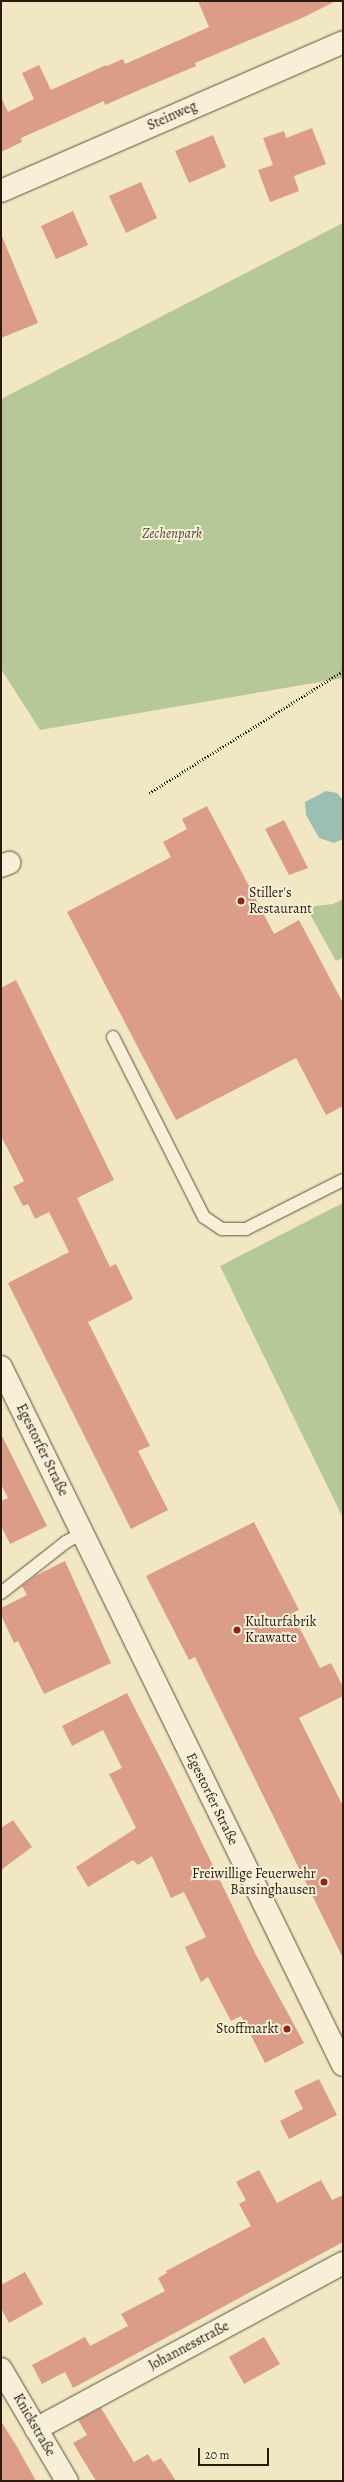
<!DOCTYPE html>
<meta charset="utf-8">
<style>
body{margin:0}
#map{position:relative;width:344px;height:2482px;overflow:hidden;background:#f2e7c3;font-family:Alegreya,serif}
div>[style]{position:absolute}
.green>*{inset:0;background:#b6c798}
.water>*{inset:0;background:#9bc0b3}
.building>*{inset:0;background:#db9d87}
.path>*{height:2.5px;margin-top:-1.25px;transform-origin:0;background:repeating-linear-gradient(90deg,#2a1b0d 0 1px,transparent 0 3px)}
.roads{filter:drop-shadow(0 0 1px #5c4e3a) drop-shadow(0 0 1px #5c4e3a)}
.lane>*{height:12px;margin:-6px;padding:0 6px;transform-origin:6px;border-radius:6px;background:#f7efd8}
.street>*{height:22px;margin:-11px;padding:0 11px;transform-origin:11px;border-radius:11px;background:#f7efd8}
.secondary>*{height:22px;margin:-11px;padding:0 11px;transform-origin:11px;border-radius:11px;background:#f7efd8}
.dots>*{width:11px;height:11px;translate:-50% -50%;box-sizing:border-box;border:2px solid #f7efd8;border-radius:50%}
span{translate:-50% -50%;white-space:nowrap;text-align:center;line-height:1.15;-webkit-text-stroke:4px #f7efd8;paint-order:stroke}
.street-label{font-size:14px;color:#2a1b0d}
.park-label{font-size:14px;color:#544f37;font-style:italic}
.poi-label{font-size:14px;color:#2a1b0d}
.left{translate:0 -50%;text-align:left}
.right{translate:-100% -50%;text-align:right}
.frame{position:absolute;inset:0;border:2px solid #2a1b0d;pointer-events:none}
.scale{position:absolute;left:198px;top:2448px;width:71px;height:18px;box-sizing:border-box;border:2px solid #2a1b0d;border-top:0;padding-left:5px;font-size:12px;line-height:14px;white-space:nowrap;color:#2a1b0d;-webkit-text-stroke:3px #f7efd8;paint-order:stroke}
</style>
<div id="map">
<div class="green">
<div style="clip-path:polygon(343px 223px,343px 678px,40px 730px,1px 669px,1px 399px)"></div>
<div style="clip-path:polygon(343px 899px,343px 958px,336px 961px,306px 907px,333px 904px)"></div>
<div style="clip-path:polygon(343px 1203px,343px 1518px,220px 1266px)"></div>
</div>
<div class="water">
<div style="clip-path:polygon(326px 791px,337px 793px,343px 800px,343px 839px,334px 843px,319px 838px,306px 815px,305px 802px)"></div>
</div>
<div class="building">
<div style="clip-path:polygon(198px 1px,336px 1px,302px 18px,195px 63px,196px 66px,137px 91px,105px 105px,104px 101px,21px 138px,22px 142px,1px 152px,1px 97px,8px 112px,34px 99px,22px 73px,39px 65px,51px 90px,106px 65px,107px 66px,123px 59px,125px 64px,209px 27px)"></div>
<div style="clip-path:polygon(312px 128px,326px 164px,294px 176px,299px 191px,270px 202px,258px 170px,273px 165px,263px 138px,284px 131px,286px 138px)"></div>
<div style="clip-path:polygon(213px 135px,226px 167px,189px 183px,175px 151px)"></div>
<div style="clip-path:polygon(141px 182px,157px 218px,126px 233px,109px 196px)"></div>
<div style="clip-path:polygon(73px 211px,88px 245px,56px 259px,41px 226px)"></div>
<div style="clip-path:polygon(1px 234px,38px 323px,1px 338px)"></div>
<div style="clip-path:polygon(207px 806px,274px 934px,299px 920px,343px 1003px,343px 1106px,326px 1115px,296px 1058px,176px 1120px,67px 912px,171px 857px,163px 842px,187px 829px,182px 819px)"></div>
<div style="clip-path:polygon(284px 820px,308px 868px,289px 875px,265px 829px)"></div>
<div style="clip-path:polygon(16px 980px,114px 1180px,77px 1198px,110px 1267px,116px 1264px,133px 1299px,88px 1322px,150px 1446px,138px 1451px,168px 1510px,131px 1529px,8px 1283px,69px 1252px,49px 1212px,35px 1219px,28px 1204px,23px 1206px,13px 1187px,24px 1181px,1px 1136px,1px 988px)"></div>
<div style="clip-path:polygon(1px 1434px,47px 1526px,10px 1544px,1px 1526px,1px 1501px,8px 1498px,1px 1484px)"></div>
<div style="clip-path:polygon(254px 1522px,299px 1610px,292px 1613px,320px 1668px,331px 1663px,343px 1687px,343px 1696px,299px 1718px,343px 1806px,343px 1958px,195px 1657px,189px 1660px,146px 1576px)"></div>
<div style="clip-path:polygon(65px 1561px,111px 1663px,44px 1694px,18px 1641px,14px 1643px,1px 1615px,1px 1608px,27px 1595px,22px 1586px,35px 1576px)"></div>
<div style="clip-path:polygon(127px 1693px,174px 1785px,255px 1953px,304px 2043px,265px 2063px,241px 2016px,231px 2021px,208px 1977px,201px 1982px,185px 1947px,206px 1937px,184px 1892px,171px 1898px,152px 1856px,138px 1865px,133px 1860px,88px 1887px,76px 1867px,136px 1828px,109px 1774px,122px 1768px,103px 1730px,72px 1746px,62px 1726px)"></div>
<div style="clip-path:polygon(13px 1820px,32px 1847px,1px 1870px,1px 1828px)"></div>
<div style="clip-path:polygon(319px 2079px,337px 2115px,289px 2139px,280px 2121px,303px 2109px,294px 2091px)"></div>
<div style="clip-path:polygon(259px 2170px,277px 2203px,321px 2180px,332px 2200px,343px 2195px,343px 2242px,73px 2388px,65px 2372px,42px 2384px,32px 2365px,85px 2337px,90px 2346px,128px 2326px,121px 2314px,165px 2291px,158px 2278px,167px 2273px,166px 2271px,251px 2226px,239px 2204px,246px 2200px,236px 2182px)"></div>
<div style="clip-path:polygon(25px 2272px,43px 2304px,9px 2323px,1px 2308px,1px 2285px)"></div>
<div style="clip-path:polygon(264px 2337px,280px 2364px,244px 2384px,229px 2357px)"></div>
<div style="clip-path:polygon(101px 2408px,134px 2462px,148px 2454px,153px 2462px,161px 2458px,176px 2481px,96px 2481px,73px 2443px,87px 2435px,78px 2420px)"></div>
<div style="clip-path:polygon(1px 2421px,17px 2447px,36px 2481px,1px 2481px)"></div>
</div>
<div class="path">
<div style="left:149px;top:793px;width:229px;rotate:-32.2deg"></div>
</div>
<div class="roads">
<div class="lane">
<div style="left:113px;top:1037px;width:202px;rotate:63.2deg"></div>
<div style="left:204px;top:1217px;width:22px;rotate:34deg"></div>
<div style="left:222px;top:1229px;width:24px"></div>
<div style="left:246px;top:1229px;width:109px;rotate:-26.8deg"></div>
<div style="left:1px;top:1593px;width:83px;rotate:-38.1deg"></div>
<div style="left:66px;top:1542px;width:18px;rotate:-29deg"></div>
</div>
<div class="street">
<div style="left:1px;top:191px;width:373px;rotate:-23.5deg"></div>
<div style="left:1px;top:866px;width:9px;rotate:-21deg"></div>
<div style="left:1px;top:2369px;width:130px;rotate:59.5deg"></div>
<div style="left:36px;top:2429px;width:349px;rotate:-28.4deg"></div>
</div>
<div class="secondary">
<div style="left:1px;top:1367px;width:777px;rotate:63.9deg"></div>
</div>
</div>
<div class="dots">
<div style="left:241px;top:901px;background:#8f2418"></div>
<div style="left:237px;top:1630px;background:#8f2418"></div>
<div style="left:324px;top:1882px;background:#8f2418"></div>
<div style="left:287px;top:2029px;background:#8f2418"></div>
</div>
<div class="street-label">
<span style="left:172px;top:116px;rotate:-24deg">Steinweg</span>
<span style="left:42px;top:1450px;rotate:64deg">Egestorfer Straße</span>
<span style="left:212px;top:1799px;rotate:64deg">Egestorfer Straße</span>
<span style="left:189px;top:2346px;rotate:-28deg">Johannesstraße</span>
<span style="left:34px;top:2425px;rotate:60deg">Knickstraße</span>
</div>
<div class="park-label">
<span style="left:172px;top:534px">Zechenpark</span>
</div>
<div class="poi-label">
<span class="left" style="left:249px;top:901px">Stiller's<br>Restaurant</span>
<span class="left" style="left:245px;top:1630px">Kulturfabrik<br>Krawatte</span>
<span class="right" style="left:316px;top:1882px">Freiwillige Feuerwehr<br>Barsinghausen</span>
<span class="right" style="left:279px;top:2029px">Stoffmarkt</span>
</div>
<div class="frame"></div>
<div class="scale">20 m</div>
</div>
